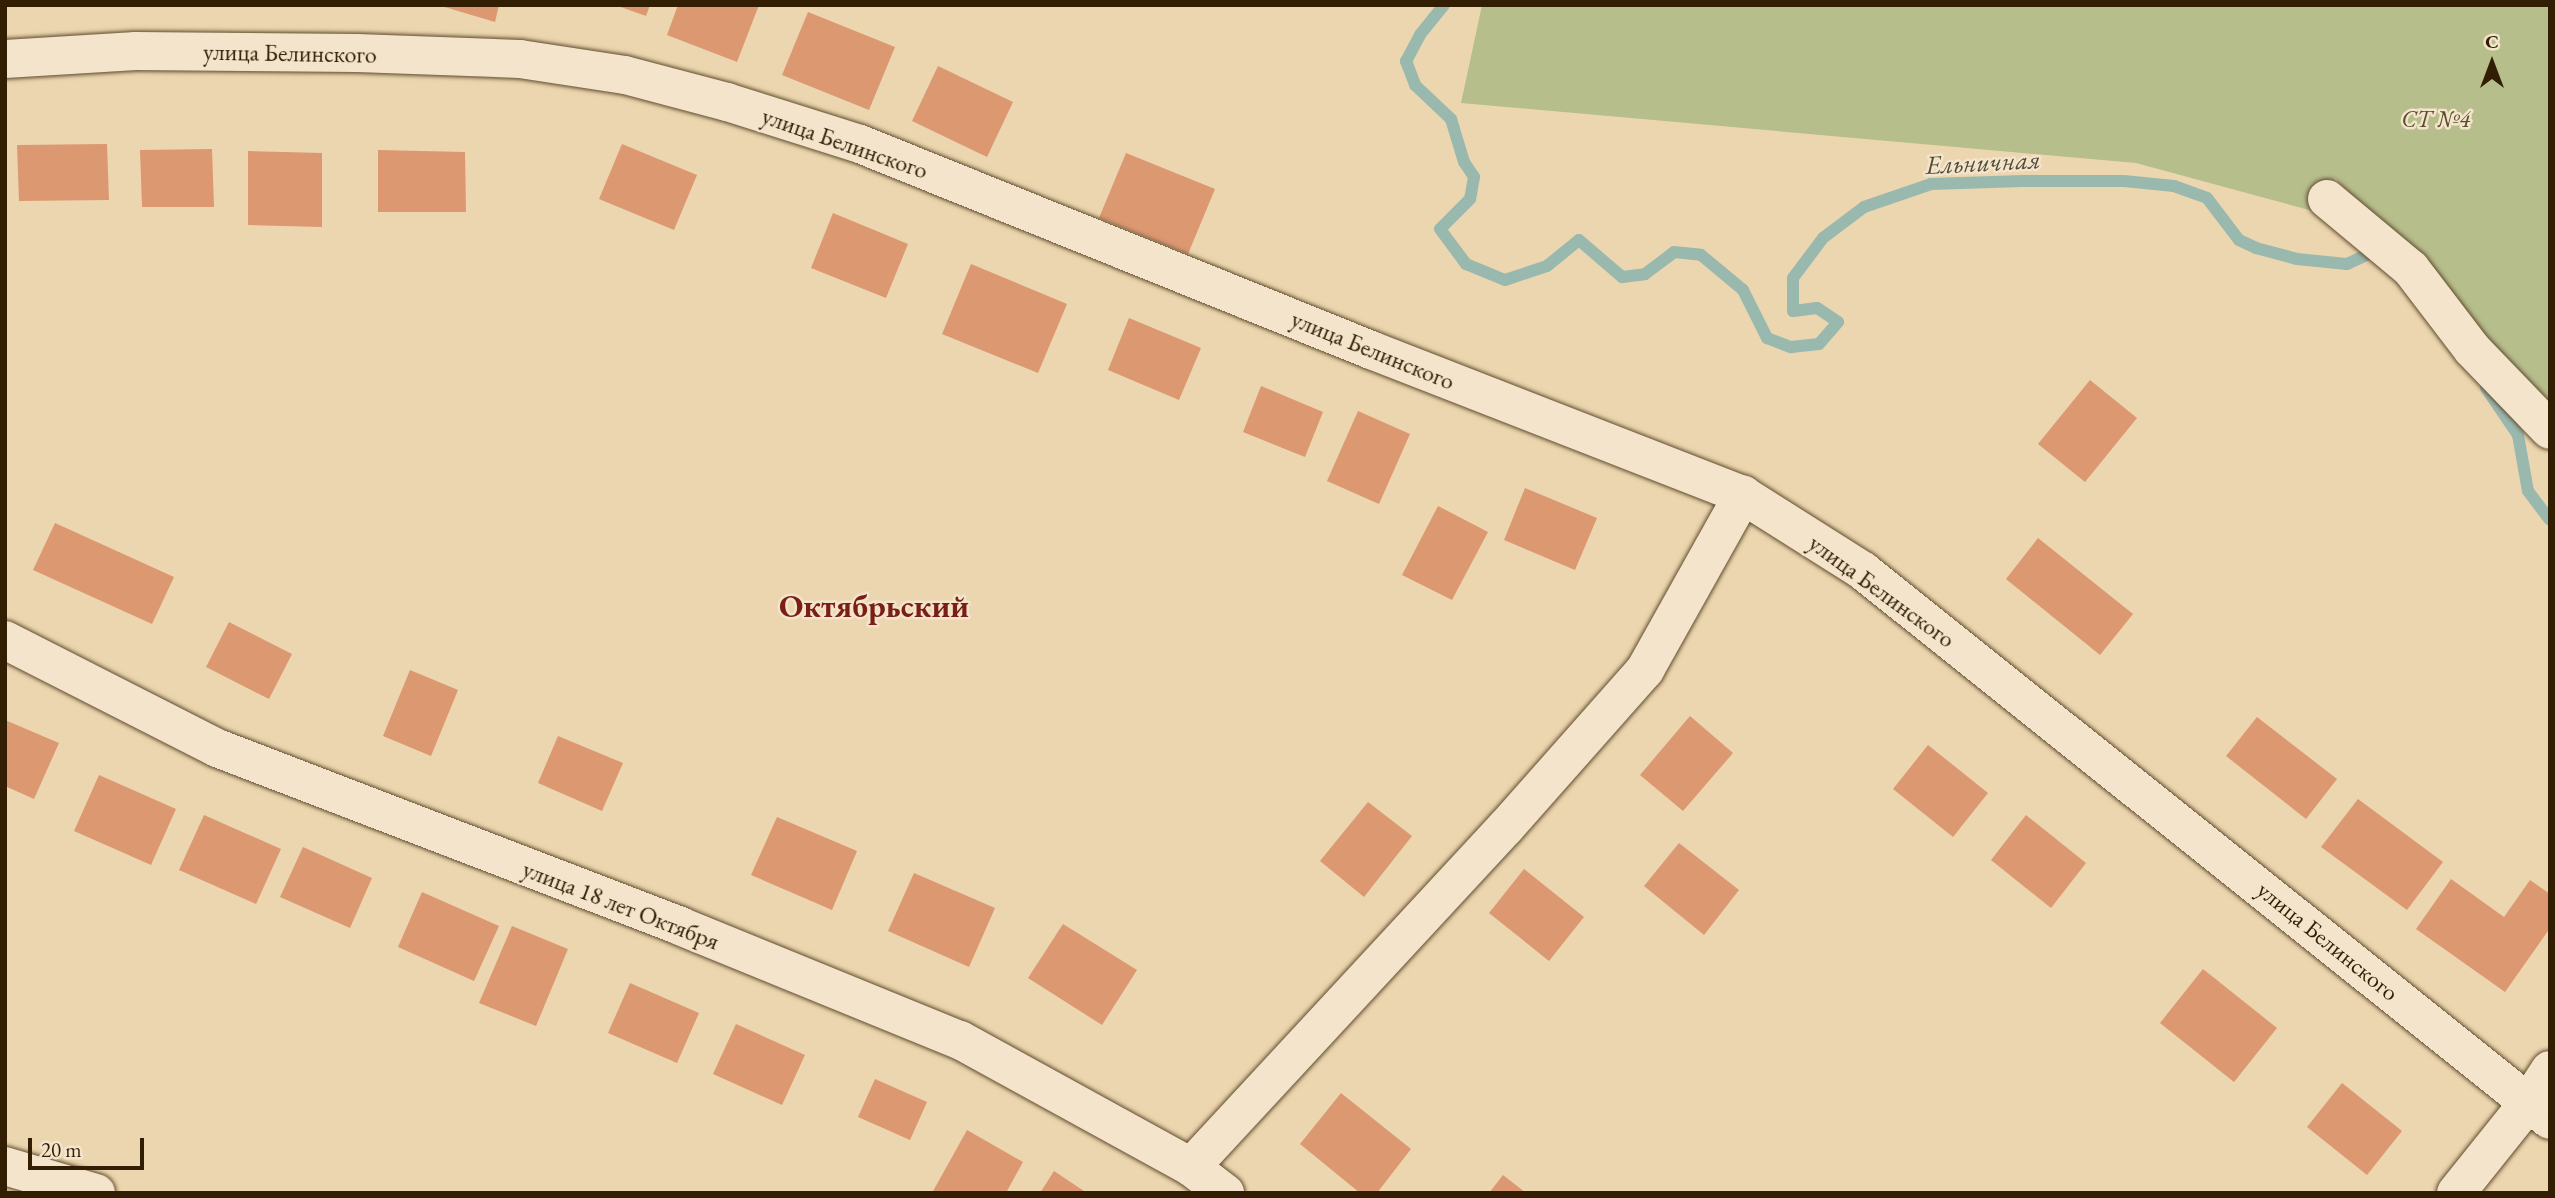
<!DOCTYPE html>
<meta charset="utf-8">
<style>
body{margin:0}
#map{position:relative;width:2555px;height:1198px;overflow:hidden;background:#ecd6af;font-family:"EB Garamond",serif}
div>[style]{position:absolute}
.green>*{inset:0;background:#b6be8c}
.stream>*{height:12px;margin:-6px;padding:0 6px;transform-origin:6px;border-radius:6px;background:#99b9af}
.building>*{inset:0;background:#db9871}
.roads{filter:drop-shadow(0 0 2px #604c2e) drop-shadow(0 0 2px #604c2e)}
.minor>*{height:38px;margin:-19px;padding:0 19px;transform-origin:19px;border-radius:19px;background:#f3e4cb}
span{translate:-50% -50%;white-space:nowrap;text-align:center;line-height:1.15;-webkit-text-stroke:5px #f3e4cb;paint-order:stroke}
.street-label{font-size:24px;color:#311e03}
.park-label{font-size:24px;color:#594e2c;font-style:italic}
.water-label{font-size:26px;color:#504c37;font-style:italic}
.district-label{font-size:32px;color:#7a1f14;font-weight:700}
.frame{position:absolute;inset:0;border:7px solid #311e03;pointer-events:none}
.north{position:absolute;left:2457px;top:28px;width:70px;height:70px;-webkit-text-stroke:5px #f3e4cb;paint-order:stroke;rotate:0deg;font-size:19px;font-weight:700;line-height:28px;text-align:center;color:#311e03}
.north::after{content:'';display:block;margin:auto;width:24px;height:32px;background:#311e03;clip-path:polygon(50% 0,100% 100%,50% 72%,0 100%)}
.scale{position:absolute;left:28px;top:1138px;width:116px;height:32px;box-sizing:border-box;border:4px solid #311e03;border-top:0;padding-left:9px;font-size:21px;line-height:24px;white-space:nowrap;color:#311e03;-webkit-text-stroke:5px #f3e4cb;paint-order:stroke}
</style>
<div id="map">
<div class="green">
<div style="clip-path:polygon(1482px 5px,2550px 5px,2550px 405px,2335px 178px,2320px 213px,2136px 163px,1461px 103px)"></div>
</div>
<div class="stream">
<div style="left:1444px;top:5px;width:38px;rotate:129deg"></div>
<div style="left:1420px;top:35px;width:30px;rotate:118deg"></div>
<div style="left:1406px;top:61px;width:26px;rotate:69deg"></div>
<div style="left:1415px;top:85px;width:50px;rotate:43.4deg"></div>
<div style="left:1451px;top:119px;width:45px;rotate:73.2deg"></div>
<div style="left:1464px;top:162px;width:18px;rotate:56deg"></div>
<div style="left:1474px;top:177px;width:22px;rotate:100deg"></div>
<div style="left:1470px;top:199px;width:42px;rotate:135deg"></div>
<div style="left:1440px;top:229px;width:44px;rotate:53.4deg"></div>
<div style="left:1466px;top:264px;width:42px;rotate:22.3deg"></div>
<div style="left:1505px;top:280px;width:44px;rotate:-18.4deg"></div>
<div style="left:1547px;top:266px;width:41px;rotate:-39.1deg"></div>
<div style="left:1579px;top:240px;width:57px;rotate:40.7deg"></div>
<div style="left:1622px;top:277px;width:23px;rotate:-7deg"></div>
<div style="left:1645px;top:274px;width:36px;rotate:-37deg"></div>
<div style="left:1674px;top:252px;width:27px;rotate:6deg"></div>
<div style="left:1701px;top:255px;width:55px;rotate:39.8deg"></div>
<div style="left:1743px;top:290px;width:54px;rotate:63.4deg"></div>
<div style="left:1767px;top:338px;width:26px;rotate:21deg"></div>
<div style="left:1791px;top:347px;width:28px;rotate:-6deg"></div>
<div style="left:1819px;top:344px;width:29px;rotate:-49deg"></div>
<div style="left:1838px;top:322px;width:25px;rotate:-146deg"></div>
<div style="left:1817px;top:308px;width:24px;rotate:173deg"></div>
<div style="left:1793px;top:311px;width:33px;rotate:-90deg"></div>
<div style="left:1793px;top:278px;width:50px;rotate:-53.1deg"></div>
<div style="left:1823px;top:238px;width:51px;rotate:-37.1deg"></div>
<div style="left:1864px;top:207px;width:71px;rotate:-18.9deg"></div>
<div style="left:1931px;top:184px;width:92px;rotate:-1.9deg"></div>
<div style="left:2023px;top:181px;width:101px"></div>
<div style="left:2124px;top:181px;width:50px;rotate:5.7deg"></div>
<div style="left:2174px;top:186px;width:35px;rotate:20deg"></div>
<div style="left:2207px;top:198px;width:53px;rotate:52.7deg"></div>
<div style="left:2239px;top:240px;width:19px;rotate:25deg"></div>
<div style="left:2256px;top:248px;width:42px;rotate:15deg"></div>
<div style="left:2297px;top:259px;width:50px;rotate:5.7deg"></div>
<div style="left:2347px;top:264px;width:26px;rotate:-25deg"></div>
<div style="left:2371px;top:253px;width:9px;rotate:27deg"></div>
<div style="left:2486px;top:388px;width:57px;rotate:55.8deg"></div>
<div style="left:2518px;top:435px;width:57px;rotate:79.9deg"></div>
<div style="left:2528px;top:491px;width:36px;rotate:53deg"></div>
</div>
<div class="building">
<div style="clip-path:polygon(438px 5px,499px 5px,495px 22px)"></div>
<div style="clip-path:polygon(615px 5px,650px 5px,646px 16px)"></div>
<div style="clip-path:polygon(678px 5px,759px 5px,737px 62px,667px 35px)"></div>
<div style="clip-path:polygon(808px 12px,895px 47px,869px 110px,782px 75px)"></div>
<div style="clip-path:polygon(938px 66px,1013px 102px,987px 157px,912px 121px)"></div>
<div style="clip-path:polygon(107px 144px,109px 200px,19px 201px,17px 145px)"></div>
<div style="clip-path:polygon(622px 144px,697px 175px,674px 230px,599px 199px)"></div>
<div style="clip-path:polygon(212px 149px,214px 207px,142px 207px,140px 150px)"></div>
<div style="clip-path:polygon(378px 150px,465px 152px,466px 212px,378px 212px)"></div>
<div style="clip-path:polygon(248px 151px,322px 153px,322px 227px,248px 225px)"></div>
<div style="clip-path:polygon(1126px 153px,1215px 189px,1188px 254px,1099px 218px)"></div>
<div style="clip-path:polygon(833px 213px,908px 244px,886px 298px,811px 268px)"></div>
<div style="clip-path:polygon(971px 264px,1067px 304px,1038px 373px,942px 334px)"></div>
<div style="clip-path:polygon(1129px 318px,1201px 348px,1179px 400px,1108px 370px)"></div>
<div style="clip-path:polygon(2090px 380px,2137px 418px,2085px 482px,2038px 444px)"></div>
<div style="clip-path:polygon(1261px 386px,1323px 412px,1305px 457px,1243px 432px)"></div>
<div style="clip-path:polygon(1358px 411px,1410px 434px,1379px 504px,1327px 481px)"></div>
<div style="clip-path:polygon(1525px 488px,1597px 518px,1575px 570px,1504px 540px)"></div>
<div style="clip-path:polygon(1438px 506px,1488px 532px,1452px 600px,1402px 575px)"></div>
<div style="clip-path:polygon(55px 523px,174px 577px,152px 624px,33px 570px)"></div>
<div style="clip-path:polygon(2038px 538px,2133px 614px,2100px 655px,2006px 579px)"></div>
<div style="clip-path:polygon(229px 622px,292px 654px,269px 699px,206px 667px)"></div>
<div style="clip-path:polygon(410px 670px,458px 690px,431px 756px,383px 736px)"></div>
<div style="clip-path:polygon(1690px 716px,1733px 753px,1683px 811px,1640px 775px)"></div>
<div style="clip-path:polygon(2257px 717px,2337px 779px,2306px 819px,2226px 756px)"></div>
<div style="clip-path:polygon(5px 720px,59px 743px,34px 799px,5px 786px)"></div>
<div style="clip-path:polygon(558px 736px,623px 763px,602px 811px,538px 783px)"></div>
<div style="clip-path:polygon(1928px 745px,1988px 793px,1953px 837px,1893px 789px)"></div>
<div style="clip-path:polygon(99px 775px,176px 809px,151px 865px,74px 831px)"></div>
<div style="clip-path:polygon(2358px 799px,2443px 862px,2407px 910px,2321px 847px)"></div>
<div style="clip-path:polygon(1368px 802px,1412px 836px,1364px 897px,1320px 861px)"></div>
<div style="clip-path:polygon(204px 815px,281px 849px,256px 904px,179px 870px)"></div>
<div style="clip-path:polygon(2026px 815px,2086px 863px,2051px 908px,1991px 860px)"></div>
<div style="clip-path:polygon(777px 817px,857px 851px,832px 910px,751px 875px)"></div>
<div style="clip-path:polygon(1679px 843px,1739px 890px,1704px 935px,1644px 886px)"></div>
<div style="clip-path:polygon(303px 847px,372px 878px,350px 928px,280px 897px)"></div>
<div style="clip-path:polygon(1524px 869px,1584px 917px,1549px 961px,1489px 913px)"></div>
<div style="clip-path:polygon(914px 873px,995px 908px,969px 967px,888px 931px)"></div>
<div style="clip-path:polygon(2451px 879px,2504px 917px,2530px 880px,2550px 894px,2550px 928px,2505px 992px,2416px 929px)"></div>
<div style="clip-path:polygon(422px 892px,499px 926px,474px 981px,398px 947px)"></div>
<div style="clip-path:polygon(1063px 924px,1137px 970px,1102px 1025px,1028px 978px)"></div>
<div style="clip-path:polygon(512px 926px,568px 949px,536px 1026px,479px 1003px)"></div>
<div style="clip-path:polygon(2203px 969px,2277px 1028px,2234px 1082px,2160px 1023px)"></div>
<div style="clip-path:polygon(630px 983px,699px 1013px,677px 1063px,608px 1033px)"></div>
<div style="clip-path:polygon(736px 1024px,805px 1055px,782px 1105px,713px 1074px)"></div>
<div style="clip-path:polygon(875px 1079px,927px 1102px,910px 1140px,858px 1117px)"></div>
<div style="clip-path:polygon(2342px 1083px,2402px 1131px,2367px 1175px,2307px 1127px)"></div>
<div style="clip-path:polygon(1341px 1093px,1411px 1149px,1377px 1193px,1360px 1193px,1300px 1144px)"></div>
<div style="clip-path:polygon(967px 1130px,1023px 1162px,1006px 1193px,932px 1193px)"></div>
<div style="clip-path:polygon(1054px 1171px,1087px 1193px,1040px 1193px)"></div>
<div style="clip-path:polygon(1503px 1175px,1526px 1193px,1489px 1193px)"></div>
</div>
<div class="roads">
<div class="minor">
<div style="left:5px;top:59px;width:131px;rotate:-3.5deg"></div>
<div style="left:136px;top:51px;width:221px;rotate:0.5deg"></div>
<div style="left:357px;top:53px;width:163px;rotate:2.1deg"></div>
<div style="left:520px;top:59px;width:106px;rotate:8.7deg"></div>
<div style="left:625px;top:75px;width:106px;rotate:14.8deg"></div>
<div style="left:727px;top:102px;width:139px;rotate:17.5deg"></div>
<div style="left:860px;top:144px;width:551px;rotate:21.96deg"></div>
<div style="left:1371px;top:350px;width:399px;rotate:21.3deg"></div>
<div style="left:1743px;top:495px;width:142px;rotate:32.3deg"></div>
<div style="left:1863px;top:571px;width:879px;rotate:38.63deg"></div>
<div style="left:2327px;top:199px;width:109px;rotate:39.8deg"></div>
<div style="left:2411px;top:269px;width:101px;rotate:52.7deg"></div>
<div style="left:2472px;top:349px;width:112px;rotate:46.1deg"></div>
<div style="left:5px;top:640px;width:238px;rotate:27deg"></div>
<div style="left:217px;top:748px;width:496px;rotate:21deg"></div>
<div style="left:680px;top:926px;width:302px;rotate:22.2deg"></div>
<div style="left:960px;top:1040px;width:264px;rotate:28.8deg"></div>
<div style="left:1191px;top:1167px;width:43px;rotate:37.4deg"></div>
<div style="left:5px;top:1166px;width:95px;rotate:16.5deg"></div>
<div style="left:1191px;top:1167px;width:463px;rotate:-47.2deg"></div>
<div style="left:1506px;top:827px;width:210px;rotate:-48.5deg"></div>
<div style="left:1645px;top:670px;width:201px;rotate:-60.8deg"></div>
<div style="left:2456px;top:1193px;width:117px;rotate:-51.3deg"></div>
<div style="left:2529px;top:1102px;width:38px;rotate:-57deg"></div>
</div>
</div>
<div class="street-label">
<span style="left:290px;top:53px;rotate:1deg">улица Белинского</span>
<span style="left:845px;top:143px;rotate:19deg">улица Белинского</span>
<span style="left:1373px;top:350px;rotate:22deg">улица Белинского</span>
<span style="left:1882px;top:591px;rotate:36deg">улица Белинского</span>
<span style="left:621px;top:905px;rotate:21deg">улица 18 лет Октября</span>
<span style="left:2328px;top:941px;rotate:39deg">улица Белинского</span>
</div>
<div class="park-label">
<span style="left:2436px;top:119px">СТ №4</span>
</div>
<div class="water-label">
<span style="left:1983px;top:163px;rotate:-3deg">Ельничная</span>
</div>
<div class="district-label">
<span style="left:874px;top:606px">Октябрьский</span>
</div>
<div class="frame"></div>
<div class="north">С</div>
<div class="scale">20 m</div>
</div>
